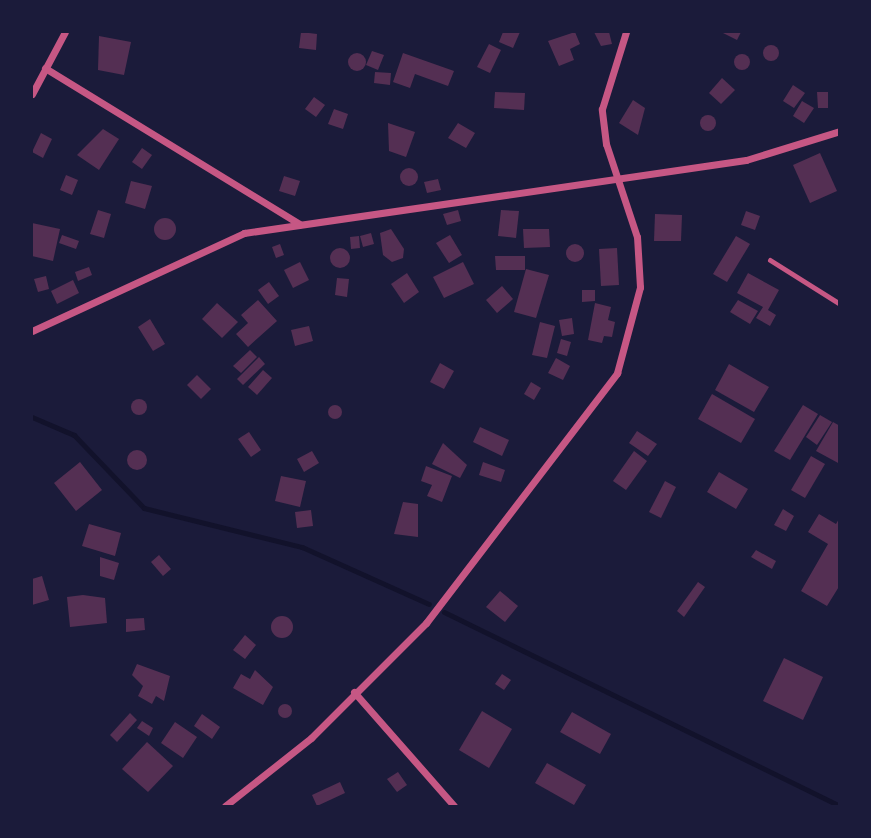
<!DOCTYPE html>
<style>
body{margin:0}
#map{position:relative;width:871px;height:838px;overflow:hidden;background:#1b1b3a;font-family:"Noto Sans",sans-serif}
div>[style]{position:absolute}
.stream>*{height:5px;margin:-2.5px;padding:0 2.5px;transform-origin:2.5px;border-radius:2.5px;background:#12122b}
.building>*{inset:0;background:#542f53}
.round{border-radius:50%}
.service>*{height:5px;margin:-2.5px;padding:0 2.5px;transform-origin:2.5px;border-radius:2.5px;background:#c65784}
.minor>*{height:7px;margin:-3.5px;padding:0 3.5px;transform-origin:3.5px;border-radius:3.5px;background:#c65784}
span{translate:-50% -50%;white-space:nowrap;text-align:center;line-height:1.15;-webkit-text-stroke:5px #1b1b3a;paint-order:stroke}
.frame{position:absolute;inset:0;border:33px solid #1b1b3a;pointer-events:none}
</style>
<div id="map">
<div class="stream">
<div style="left:32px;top:417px;width:46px;rotate:23.2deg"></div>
<div style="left:74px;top:435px;width:101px;rotate:46.2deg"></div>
<div style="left:144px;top:508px;width:163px;rotate:13.9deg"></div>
<div style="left:302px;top:547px;width:139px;rotate:24.2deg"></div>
<div style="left:444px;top:612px;width:441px;rotate:26.1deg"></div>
</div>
<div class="building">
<div style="clip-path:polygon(301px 32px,317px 34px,316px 50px,299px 48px)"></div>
<div style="clip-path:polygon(503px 32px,520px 32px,513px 48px,499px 42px)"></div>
<div style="clip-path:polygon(575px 32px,580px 44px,570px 49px,574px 60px,559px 66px,548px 41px)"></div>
<div style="clip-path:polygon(594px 32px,609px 32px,612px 44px,601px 46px)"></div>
<div style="clip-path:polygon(721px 32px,741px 32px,737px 40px)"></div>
<div style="clip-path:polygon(99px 36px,131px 42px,124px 75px,98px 70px)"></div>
<div style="clip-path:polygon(489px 44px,501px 50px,490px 73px,477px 67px)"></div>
<div class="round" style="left:763px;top:45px;width:16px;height:16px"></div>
<div style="clip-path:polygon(372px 51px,384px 55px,378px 70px,366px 65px)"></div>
<div style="clip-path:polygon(403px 53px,454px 71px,448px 86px,415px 74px,410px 88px,393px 82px)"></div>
<div class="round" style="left:348px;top:53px;width:18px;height:18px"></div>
<div class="round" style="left:734px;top:54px;width:16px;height:16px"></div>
<div style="clip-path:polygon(375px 72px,391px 73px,390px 85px,374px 83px)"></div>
<div style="clip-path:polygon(722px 78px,735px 90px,721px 104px,709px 93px)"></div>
<div style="clip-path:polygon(793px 85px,805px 93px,794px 108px,783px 101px)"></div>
<div style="clip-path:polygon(495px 92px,525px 93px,524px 110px,494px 108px)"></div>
<div style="clip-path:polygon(817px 92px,828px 92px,828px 108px,818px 108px)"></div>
<div style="clip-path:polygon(314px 97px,325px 105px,316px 117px,305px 109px)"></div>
<div style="clip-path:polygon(633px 100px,645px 108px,638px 135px,619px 123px)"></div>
<div style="clip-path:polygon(802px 101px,814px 108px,804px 123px,793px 116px)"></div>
<div style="clip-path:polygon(334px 109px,348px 114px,343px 129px,328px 124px)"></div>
<div class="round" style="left:700px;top:115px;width:16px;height:16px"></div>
<div style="clip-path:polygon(388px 123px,415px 132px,406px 157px,389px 151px)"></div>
<div style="clip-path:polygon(458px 123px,475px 133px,466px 148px,448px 138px)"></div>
<div style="clip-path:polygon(103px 129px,119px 139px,99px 170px,77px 155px)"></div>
<div style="clip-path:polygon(41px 133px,52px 139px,43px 158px,32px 152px)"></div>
<div style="clip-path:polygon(142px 148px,152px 155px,142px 169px,132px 162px)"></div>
<div style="clip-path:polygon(820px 153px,837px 191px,810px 203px,793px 165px)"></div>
<div class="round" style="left:400px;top:168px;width:18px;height:18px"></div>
<div style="clip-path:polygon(66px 175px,78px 180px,72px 195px,60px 190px)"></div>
<div style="clip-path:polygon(284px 176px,300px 181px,295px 196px,279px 191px)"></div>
<div style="clip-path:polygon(438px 179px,441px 190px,427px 193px,424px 182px)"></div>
<div style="clip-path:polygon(131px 181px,152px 186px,145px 209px,125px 203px)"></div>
<div style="clip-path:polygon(98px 210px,111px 214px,104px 238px,90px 234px)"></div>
<div style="clip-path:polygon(458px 210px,461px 221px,447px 225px,443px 214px)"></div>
<div style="clip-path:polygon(501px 210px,519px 211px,516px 238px,498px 236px)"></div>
<div style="clip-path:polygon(746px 211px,760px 216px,755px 230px,741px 225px)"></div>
<div style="clip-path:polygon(655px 214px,682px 215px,681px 241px,654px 241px)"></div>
<div class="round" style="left:154px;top:218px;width:22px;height:22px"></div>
<div style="clip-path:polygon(32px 223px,60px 229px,53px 261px,32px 256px)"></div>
<div style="clip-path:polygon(391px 229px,404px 249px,403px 258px,392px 262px,383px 255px,380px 233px)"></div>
<div style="clip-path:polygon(523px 229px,549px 229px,550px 247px,524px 248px)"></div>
<div style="clip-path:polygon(371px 233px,374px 244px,363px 247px,360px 236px)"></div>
<div style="clip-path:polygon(62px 235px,79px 241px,76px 249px,59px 243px)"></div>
<div style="clip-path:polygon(450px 235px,462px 255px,449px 263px,436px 243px)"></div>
<div style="clip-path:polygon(359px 236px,360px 248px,351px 249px,350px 237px)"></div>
<div style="clip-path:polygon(736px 236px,750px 244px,727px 282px,713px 274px)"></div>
<div style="clip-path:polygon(280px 244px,284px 255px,276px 258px,272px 247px)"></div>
<div class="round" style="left:566px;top:244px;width:18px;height:18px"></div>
<div class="round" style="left:330px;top:248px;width:20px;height:20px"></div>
<div style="clip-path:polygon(617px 248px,619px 285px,601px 286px,599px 249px)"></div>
<div style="clip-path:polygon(495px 256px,525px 256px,525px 270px,496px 270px)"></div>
<div style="clip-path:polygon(300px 262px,309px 280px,293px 288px,284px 270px)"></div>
<div style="clip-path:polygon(463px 262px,474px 284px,444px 298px,433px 277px)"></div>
<div style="clip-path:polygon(89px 267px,92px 275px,78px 281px,75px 272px)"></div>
<div style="clip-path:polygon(526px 269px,549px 275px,536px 318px,514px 312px)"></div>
<div style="clip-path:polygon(407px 273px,419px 292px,404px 303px,391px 284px)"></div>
<div style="clip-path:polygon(748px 273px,779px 290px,768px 310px,776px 315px,770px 326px,756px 318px,763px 307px,737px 293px)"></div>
<div style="clip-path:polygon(46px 276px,49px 289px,38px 292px,34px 279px)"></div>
<div style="clip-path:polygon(337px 278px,349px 279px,347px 297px,335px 295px)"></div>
<div style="clip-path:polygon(73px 280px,79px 293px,57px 304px,51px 291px)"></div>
<div style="clip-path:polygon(269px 282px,279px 296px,268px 304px,258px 290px)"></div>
<div style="clip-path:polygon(502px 286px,513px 299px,497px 313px,486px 300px)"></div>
<div style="clip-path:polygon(582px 290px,595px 290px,595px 301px,582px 302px)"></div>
<div style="clip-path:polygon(258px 300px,277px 321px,248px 347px,236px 334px,248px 323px,241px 315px)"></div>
<div style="clip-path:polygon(738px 300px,758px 311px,750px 324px,730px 312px)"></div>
<div style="clip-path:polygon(217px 303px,238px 322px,222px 338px,202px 319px)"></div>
<div style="clip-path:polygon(595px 303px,611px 307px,608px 320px,615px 322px,612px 337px,604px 336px,602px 343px,588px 340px)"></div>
<div style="clip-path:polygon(572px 318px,574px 334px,562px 336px,559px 320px)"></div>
<div style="clip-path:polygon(150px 319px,165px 344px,153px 351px,138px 327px)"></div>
<div style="clip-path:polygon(540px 322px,555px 326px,547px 358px,532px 355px)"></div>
<div style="clip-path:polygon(309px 326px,313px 341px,295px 346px,291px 330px)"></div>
<div style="clip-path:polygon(561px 339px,571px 342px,567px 356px,557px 353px)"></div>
<div style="clip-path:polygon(250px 350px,257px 357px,241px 373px,233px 366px)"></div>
<div style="clip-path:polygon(259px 357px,265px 364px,243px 385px,237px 379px)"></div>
<div style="clip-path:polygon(556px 358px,570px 366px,563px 380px,548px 373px)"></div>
<div style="clip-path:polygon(440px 363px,454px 371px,444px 389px,430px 382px)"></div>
<div style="clip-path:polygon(729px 364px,769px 387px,754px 412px,715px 390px)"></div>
<div style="clip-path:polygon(263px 370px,272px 378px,257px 395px,248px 387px)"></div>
<div style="clip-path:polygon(197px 375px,211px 389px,201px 399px,187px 385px)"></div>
<div style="clip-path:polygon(531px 382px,541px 388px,534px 400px,524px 394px)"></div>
<div style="clip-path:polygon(712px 394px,755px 419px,741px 443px,698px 419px)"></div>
<div class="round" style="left:131px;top:399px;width:16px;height:16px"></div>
<div class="round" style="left:328px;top:405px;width:14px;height:14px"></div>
<div style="clip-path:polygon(803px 405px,818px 414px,790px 460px,774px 451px)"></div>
<div style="clip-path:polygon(820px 415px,832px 422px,817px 445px,806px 437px)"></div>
<div style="clip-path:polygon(833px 422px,840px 426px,840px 464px,816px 451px)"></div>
<div style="clip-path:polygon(480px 427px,509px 440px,502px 456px,473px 442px)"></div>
<div style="clip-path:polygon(637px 431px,657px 444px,648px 456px,629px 443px)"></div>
<div style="clip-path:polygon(249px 432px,261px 450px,251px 457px,238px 439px)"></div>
<div style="clip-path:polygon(443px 443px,467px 465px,460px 478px,432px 464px)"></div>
<div class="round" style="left:127px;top:450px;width:20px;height:20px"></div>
<div style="clip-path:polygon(312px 451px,319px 463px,304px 472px,297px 459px)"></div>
<div style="clip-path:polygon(634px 451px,647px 461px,626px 490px,613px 481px)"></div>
<div style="clip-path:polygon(811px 456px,825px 464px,805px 498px,791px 490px)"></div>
<div style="clip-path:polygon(80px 462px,102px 490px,76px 511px,54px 483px)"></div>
<div style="clip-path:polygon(483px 462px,505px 470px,501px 482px,479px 475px)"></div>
<div style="clip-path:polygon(426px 466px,452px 476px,442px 502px,427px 496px,432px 485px,421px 481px)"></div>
<div style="clip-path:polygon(719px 472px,748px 489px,736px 509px,707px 492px)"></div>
<div style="clip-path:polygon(281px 476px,306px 481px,300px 507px,275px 501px)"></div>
<div style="clip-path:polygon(665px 481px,676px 487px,661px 518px,649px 512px)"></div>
<div style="clip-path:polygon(403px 502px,418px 504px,418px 537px,394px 534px)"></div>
<div style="clip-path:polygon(783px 509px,794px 516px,786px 531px,774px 525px)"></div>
<div style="clip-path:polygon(311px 510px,313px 526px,297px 528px,295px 512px)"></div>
<div style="clip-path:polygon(819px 514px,836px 524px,840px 517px,840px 585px,827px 606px,801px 591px,828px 544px,808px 532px)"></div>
<div style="clip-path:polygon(89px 524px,121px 533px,115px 556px,82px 546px)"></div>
<div style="clip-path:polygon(756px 550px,776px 561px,772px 569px,751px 557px)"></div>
<div style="clip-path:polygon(159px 555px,171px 569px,163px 576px,151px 562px)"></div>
<div style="clip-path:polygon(100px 557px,119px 563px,114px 580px,100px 576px)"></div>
<div style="clip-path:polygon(42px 576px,49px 600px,32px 605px,32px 579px)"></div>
<div style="clip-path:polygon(698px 582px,705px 587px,684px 617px,677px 611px)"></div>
<div style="clip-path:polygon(500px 591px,518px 606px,505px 622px,486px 607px)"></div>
<div style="clip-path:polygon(83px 595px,105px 598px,107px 623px,70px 627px,67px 597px)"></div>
<div class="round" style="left:271px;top:616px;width:22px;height:22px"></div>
<div style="clip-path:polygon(144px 618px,145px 630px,126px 632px,126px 619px)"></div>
<div style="clip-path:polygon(245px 635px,256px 645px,245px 659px,233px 650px)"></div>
<div style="clip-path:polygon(784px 658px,823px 677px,803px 720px,763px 701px)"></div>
<div style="clip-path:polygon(137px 664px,170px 676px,164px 701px,156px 696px,152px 704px,138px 696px,143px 686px,132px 675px)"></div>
<div style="clip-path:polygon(255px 670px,273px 687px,263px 705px,233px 688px,241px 674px,250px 679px)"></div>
<div style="clip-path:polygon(502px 674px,511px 680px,504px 690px,495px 684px)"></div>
<div class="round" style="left:278px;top:704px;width:14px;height:14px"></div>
<div style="clip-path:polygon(482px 711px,512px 729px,489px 768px,459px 750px)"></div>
<div style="clip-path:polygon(572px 712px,611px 734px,600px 754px,560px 732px)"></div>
<div style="clip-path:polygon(130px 713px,137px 720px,117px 742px,110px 735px)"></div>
<div style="clip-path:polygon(202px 714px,220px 727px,212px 739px,194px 726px)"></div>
<div style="clip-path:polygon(142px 721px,153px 728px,149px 736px,137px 728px)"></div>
<div style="clip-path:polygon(175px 722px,197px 737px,183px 758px,161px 743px)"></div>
<div style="clip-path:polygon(147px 742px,173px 766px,148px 792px,122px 769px)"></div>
<div style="clip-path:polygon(547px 763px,586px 785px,574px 805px,535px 783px)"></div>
<div style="clip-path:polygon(398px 772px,407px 785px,397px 792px,387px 779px)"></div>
<div style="clip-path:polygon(340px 782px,345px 793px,317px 806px,312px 795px)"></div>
</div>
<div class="service">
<div style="left:770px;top:260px;width:83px;rotate:32.2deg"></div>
</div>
<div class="minor">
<div style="left:45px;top:68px;width:299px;rotate:31.5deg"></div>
<div style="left:32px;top:94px;width:70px;rotate:-62deg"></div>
<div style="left:32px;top:331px;width:234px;rotate:-24.8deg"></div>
<div style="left:244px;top:233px;width:507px;rotate:-8.27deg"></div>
<div style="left:746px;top:160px;width:98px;rotate:-17.1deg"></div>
<div style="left:354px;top:692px;width:152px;rotate:48.7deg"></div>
<div style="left:225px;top:806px;width:110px;rotate:-38.3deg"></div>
<div style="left:311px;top:738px;width:163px;rotate:-45deg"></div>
<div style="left:426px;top:623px;width:315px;rotate:-52.6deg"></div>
<div style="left:617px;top:373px;width:89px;rotate:-75deg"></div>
<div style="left:640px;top:287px;width:50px;rotate:-93.4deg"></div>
<div style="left:637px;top:237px;width:98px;rotate:-108.4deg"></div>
<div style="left:606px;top:144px;width:35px;rotate:-97deg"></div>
<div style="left:602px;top:109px;width:81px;rotate:-72.7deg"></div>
</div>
<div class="frame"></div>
</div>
